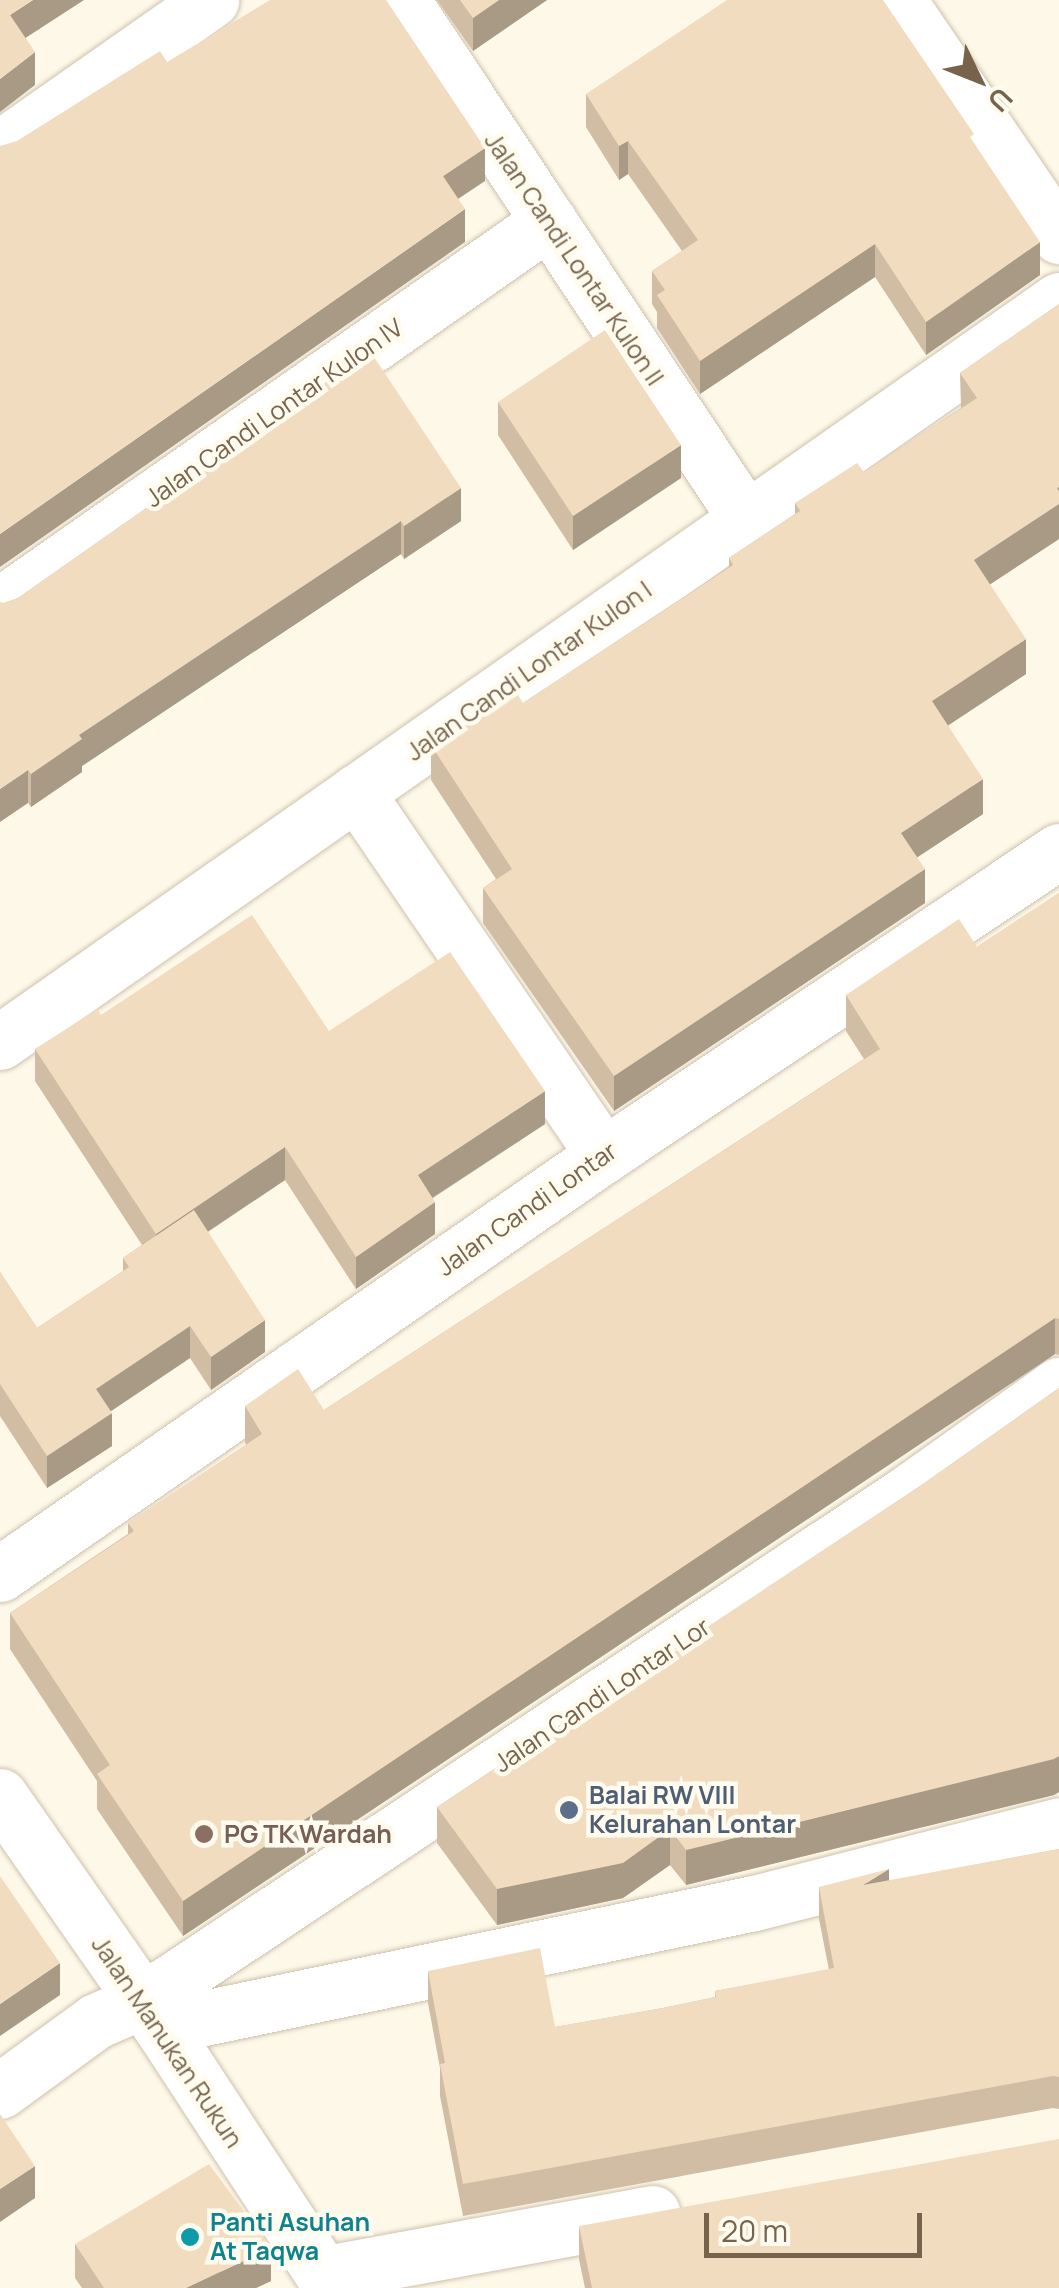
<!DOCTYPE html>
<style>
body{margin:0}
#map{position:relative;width:1059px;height:2288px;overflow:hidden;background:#fdf8e8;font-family:Manrope,sans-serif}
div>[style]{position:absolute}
.roads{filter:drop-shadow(0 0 2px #cfc1ad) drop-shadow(0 0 2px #cfc1ad)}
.minor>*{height:55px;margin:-27.5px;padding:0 27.5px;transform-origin:27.5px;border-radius:27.5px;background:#fff}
.wall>*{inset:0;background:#d0bda4}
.shaded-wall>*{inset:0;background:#a99a86}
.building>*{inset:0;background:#f2dcbf}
.dots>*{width:28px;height:28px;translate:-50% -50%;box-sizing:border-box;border:5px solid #fffbee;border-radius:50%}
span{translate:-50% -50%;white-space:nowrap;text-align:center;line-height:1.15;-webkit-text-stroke:9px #fffbee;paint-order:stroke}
.street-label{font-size:25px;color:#77624b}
.service-label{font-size:25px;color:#4e5e75;font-weight:700}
.left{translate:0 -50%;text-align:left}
.education-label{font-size:25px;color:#785e54;font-weight:700}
.culture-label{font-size:25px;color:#0d838f;font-weight:700}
.north{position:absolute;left:929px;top:30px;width:100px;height:100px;-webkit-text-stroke:8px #fffbee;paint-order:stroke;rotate:133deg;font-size:28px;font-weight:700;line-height:40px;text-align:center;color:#77624b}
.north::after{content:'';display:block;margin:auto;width:35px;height:45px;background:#77624b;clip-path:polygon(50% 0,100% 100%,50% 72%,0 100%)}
.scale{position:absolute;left:704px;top:2213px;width:218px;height:45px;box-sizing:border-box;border:5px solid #77624b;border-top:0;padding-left:12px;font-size:30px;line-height:35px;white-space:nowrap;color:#77624b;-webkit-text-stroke:8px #fffbee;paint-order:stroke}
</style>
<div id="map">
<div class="roads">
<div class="minor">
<div style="left:402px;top:0;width:623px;rotate:56.46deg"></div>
<div style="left:898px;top:0;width:286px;rotate:55.7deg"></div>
<div style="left:0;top:148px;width:258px;rotate:-35deg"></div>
<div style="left:0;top:605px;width:670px;rotate:-34.97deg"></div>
<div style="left:356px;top:792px;width:440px;rotate:55.7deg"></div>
<div style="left:0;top:1042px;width:1293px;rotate:-35.02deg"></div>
<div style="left:0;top:1574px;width:735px;rotate:-34.75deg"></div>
<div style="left:604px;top:1155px;width:547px;rotate:-33.75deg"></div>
<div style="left:0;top:1796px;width:282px;rotate:55.1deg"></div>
<div style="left:161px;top:2027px;width:312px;rotate:56.8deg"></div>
<div style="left:161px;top:2027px;width:606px;rotate:-11.81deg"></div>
<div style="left:754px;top:1903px;width:315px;rotate:-14.3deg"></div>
<div style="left:0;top:2091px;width:119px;rotate:-36.1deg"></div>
<div style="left:96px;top:2021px;width:50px;rotate:-23.5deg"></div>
<div style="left:142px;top:2001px;width:917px;rotate:-33.57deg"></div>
<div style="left:906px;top:1494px;width:188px;rotate:-35.5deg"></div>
<div style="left:326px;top:2273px;width:332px;rotate:-10.4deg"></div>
</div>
</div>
<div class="wall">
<div style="clip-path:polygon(437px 0,547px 0,473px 51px)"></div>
<div style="clip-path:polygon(586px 94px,974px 143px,1040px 275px,926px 355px,875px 277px,700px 394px,657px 328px,657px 312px,652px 304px,652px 271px,682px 251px,628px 174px,619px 180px,586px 127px)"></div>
<div style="clip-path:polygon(1059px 304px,1059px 539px,990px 584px,1026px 674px,948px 725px,983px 814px,917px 857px,925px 903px,614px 1111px,483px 923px,483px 888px,496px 879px,431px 780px,431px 745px,523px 703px,729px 567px,729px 558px,795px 514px,795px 503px,864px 472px,961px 408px,960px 373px)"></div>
<div style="clip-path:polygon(370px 351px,461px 521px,404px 559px,401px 554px,82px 766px,82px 772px,31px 807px,28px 803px,4px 603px,18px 598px)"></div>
<div style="clip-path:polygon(498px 402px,681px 478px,573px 550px,498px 435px)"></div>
<div style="clip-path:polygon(1059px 893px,1059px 1355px,1055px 1354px,183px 1936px,97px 1809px,97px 1781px,10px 1649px,10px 1613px,128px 1534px,128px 1523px,246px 1445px,245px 1442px,245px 1406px,324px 1410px,864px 1059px,846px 1031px,846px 995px,977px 947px)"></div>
<div style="clip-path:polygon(101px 1015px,329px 1031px,545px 1124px,433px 1198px,435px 1234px,356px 1289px,285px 1180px,208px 1232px,265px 1352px,211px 1390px,190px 1358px,110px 1412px,112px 1446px,47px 1488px,0 1416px,0 1272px,37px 1328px,123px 1271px,123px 1258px,142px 1245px,35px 1081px,35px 1049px)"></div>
<div style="clip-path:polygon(1059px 1388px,1059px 1792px,1054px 1795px,686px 1885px,670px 1865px,623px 1898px,497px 1925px,437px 1843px,437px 1807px,923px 1484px)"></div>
<div style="clip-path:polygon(1059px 1849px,1059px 2109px,1053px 2108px,463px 2216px,440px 2096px,440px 2068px,428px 2003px,428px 1971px,555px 2027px,663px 2008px,715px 1997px,715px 1991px,829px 1970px,819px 1919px,819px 1887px,889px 1881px)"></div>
<div style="clip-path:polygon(579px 2226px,1059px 2288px,585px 2288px,579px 2259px)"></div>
<div style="clip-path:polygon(75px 2244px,271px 2281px,256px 2288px,82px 2288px,75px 2278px)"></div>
</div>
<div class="shaded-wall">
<div style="clip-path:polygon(33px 0,84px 0,10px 48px,10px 15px)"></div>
<div style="clip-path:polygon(499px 0,547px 0,473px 51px,473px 18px)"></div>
<div style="clip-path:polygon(35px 52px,35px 85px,0 112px,0 79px)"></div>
<div style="clip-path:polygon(628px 141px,628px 174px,619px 180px,619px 146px)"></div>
<div style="clip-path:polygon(485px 148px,485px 181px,443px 209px,443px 176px)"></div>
<div style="clip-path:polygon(465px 209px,465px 242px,0 567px,0 534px)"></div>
<div style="clip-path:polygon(1040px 242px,1040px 275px,926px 355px,926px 322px)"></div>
<div style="clip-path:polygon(875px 244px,875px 277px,700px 394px,700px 361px)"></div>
<div style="clip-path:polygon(681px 445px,681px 478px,573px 550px,573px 516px)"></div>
<div style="clip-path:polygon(1059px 487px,1059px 539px,974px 595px,974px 560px)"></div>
<div style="clip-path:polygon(461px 488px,461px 521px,404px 559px,404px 526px)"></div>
<div style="clip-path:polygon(401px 521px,401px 554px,82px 766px,82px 772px,31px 807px,31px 774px,79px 735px)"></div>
<div style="clip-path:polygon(1026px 639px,1026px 674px,932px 736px,932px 701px)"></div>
<div style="clip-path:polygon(28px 770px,28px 803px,0 822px,0 789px)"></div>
<div style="clip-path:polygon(983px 779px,983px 814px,901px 868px,901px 833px)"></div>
<div style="clip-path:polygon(925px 869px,925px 903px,614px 1111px,614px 1076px)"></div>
<div style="clip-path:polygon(545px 1091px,545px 1124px,418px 1207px,418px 1175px)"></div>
<div style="clip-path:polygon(285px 1147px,285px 1180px,156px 1266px,156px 1234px)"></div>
<div style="clip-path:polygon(435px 1202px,435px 1234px,356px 1289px,356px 1257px)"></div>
<div style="clip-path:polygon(1055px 1318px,1055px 1354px,183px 1936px,183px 1901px)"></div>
<div style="clip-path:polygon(265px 1320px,265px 1352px,211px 1390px,211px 1357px)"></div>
<div style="clip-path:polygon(190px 1326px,190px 1358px,96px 1421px,96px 1389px)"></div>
<div style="clip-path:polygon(112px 1413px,112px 1446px,47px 1488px,47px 1456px)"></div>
<div style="clip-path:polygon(1059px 1756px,1059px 1792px,1054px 1795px,686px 1885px,686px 1850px)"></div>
<div style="clip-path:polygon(670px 1829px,670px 1865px,623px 1898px,497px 1925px,497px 1889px)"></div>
<div style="clip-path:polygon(889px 1869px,889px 1901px,863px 1885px)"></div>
<div style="clip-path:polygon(60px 1963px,60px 1995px,0 2036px,0 2004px)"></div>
<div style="clip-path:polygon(35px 2166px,35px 2198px,0 2222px,0 2189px)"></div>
<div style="clip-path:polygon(271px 2248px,271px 2281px,256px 2288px,186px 2288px)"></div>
</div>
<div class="building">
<div style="clip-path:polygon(0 0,33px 0,10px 15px,35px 52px,0 79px)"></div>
<div style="clip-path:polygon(270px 0,386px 0,485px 148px,443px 176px,465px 209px,0 534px,0 146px,17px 141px,160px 51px,167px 62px)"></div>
<div style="clip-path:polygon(460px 0,499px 0,473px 18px)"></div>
<div style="clip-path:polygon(727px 0,883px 0,974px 134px,970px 137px,1040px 242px,926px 322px,875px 244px,700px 361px,657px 295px,665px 290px,652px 271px,698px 240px,628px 141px,619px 146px,586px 94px)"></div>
<div style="clip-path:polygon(1059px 304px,1059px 487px,1057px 488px,1059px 491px,1059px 504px,974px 560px,1026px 639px,932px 701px,983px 779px,901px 833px,925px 869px,614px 1076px,483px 888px,512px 869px,431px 745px,515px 690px,523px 703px,733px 565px,729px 558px,800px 511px,795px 503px,857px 463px,864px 472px,977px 398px,960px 373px)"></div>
<div style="clip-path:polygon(605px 330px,681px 445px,573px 516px,498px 402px)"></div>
<div style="clip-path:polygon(370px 351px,461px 488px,404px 526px,401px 521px,79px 735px,82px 739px,31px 774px,28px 770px,0 789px,0 602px,4px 603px,18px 598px)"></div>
<div style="clip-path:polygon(1059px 893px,1059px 1319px,1055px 1318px,183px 1901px,97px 1774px,110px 1765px,10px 1613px,134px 1531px,128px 1523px,262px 1434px,245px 1406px,298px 1369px,324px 1410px,880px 1049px,846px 995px,959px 919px,977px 947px)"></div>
<div style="clip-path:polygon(252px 915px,329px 1031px,450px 952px,545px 1091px,418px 1175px,435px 1202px,356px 1257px,285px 1147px,156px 1234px,35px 1049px,97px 1009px,101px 1015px)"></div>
<div style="clip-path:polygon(194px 1210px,265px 1320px,211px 1357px,190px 1326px,96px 1389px,112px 1413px,47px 1456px,0 1384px,0 1272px,37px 1328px,129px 1267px,123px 1258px)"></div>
<div style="clip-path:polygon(1059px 1388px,1059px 1756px,1054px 1759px,686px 1850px,670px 1829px,623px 1863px,497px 1889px,437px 1807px,923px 1484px)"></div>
<div style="clip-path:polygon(1059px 1849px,1059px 2077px,1053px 2076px,463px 2184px,440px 2064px,445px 2063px,428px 1971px,540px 1948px,555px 2027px,663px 2008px,716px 1997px,715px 1991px,834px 1968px,819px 1887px,889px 1869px,863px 1885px)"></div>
<div style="clip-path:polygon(0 1876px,60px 1963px,0 2004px)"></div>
<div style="clip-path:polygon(0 2114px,35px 2166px,0 2189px)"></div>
<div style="clip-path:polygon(1059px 2139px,1059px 2288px,592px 2288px,579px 2226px)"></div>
<div style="clip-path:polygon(209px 2164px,271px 2248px,186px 2288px,104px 2288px,75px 2244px)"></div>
</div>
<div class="dots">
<div style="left:569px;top:1810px;background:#5c6f8a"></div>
<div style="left:204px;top:1834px;background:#8d6e63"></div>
<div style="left:190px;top:2237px;background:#0f9aa8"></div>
</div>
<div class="street-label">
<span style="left:574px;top:259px;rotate:56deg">Jalan Candi Lontar Kulon II</span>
<span style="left:274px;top:413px;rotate:-35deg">Jalan Candi Lontar Kulon IV</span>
<span style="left:529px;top:671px;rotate:-35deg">Jalan Candi Lontar Kulon I</span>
<span style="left:527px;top:1209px;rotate:-35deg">Jalan Candi Lontar</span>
<span style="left:602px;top:1695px;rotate:-34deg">Jalan Candi Lontar Lor</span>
<span style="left:167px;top:2042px;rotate:56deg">Jalan Manukan Rukun</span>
</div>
<div class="service-label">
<span class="left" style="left:589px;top:1810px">Balai RW VIII<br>Kelurahan Lontar</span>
</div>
<div class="education-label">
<span class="left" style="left:224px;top:1834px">PG TK Wardah</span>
</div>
<div class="culture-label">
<span class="left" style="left:210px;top:2237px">Panti Asuhan<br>At Taqwa</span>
</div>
<div class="north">U</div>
<div class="scale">20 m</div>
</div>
